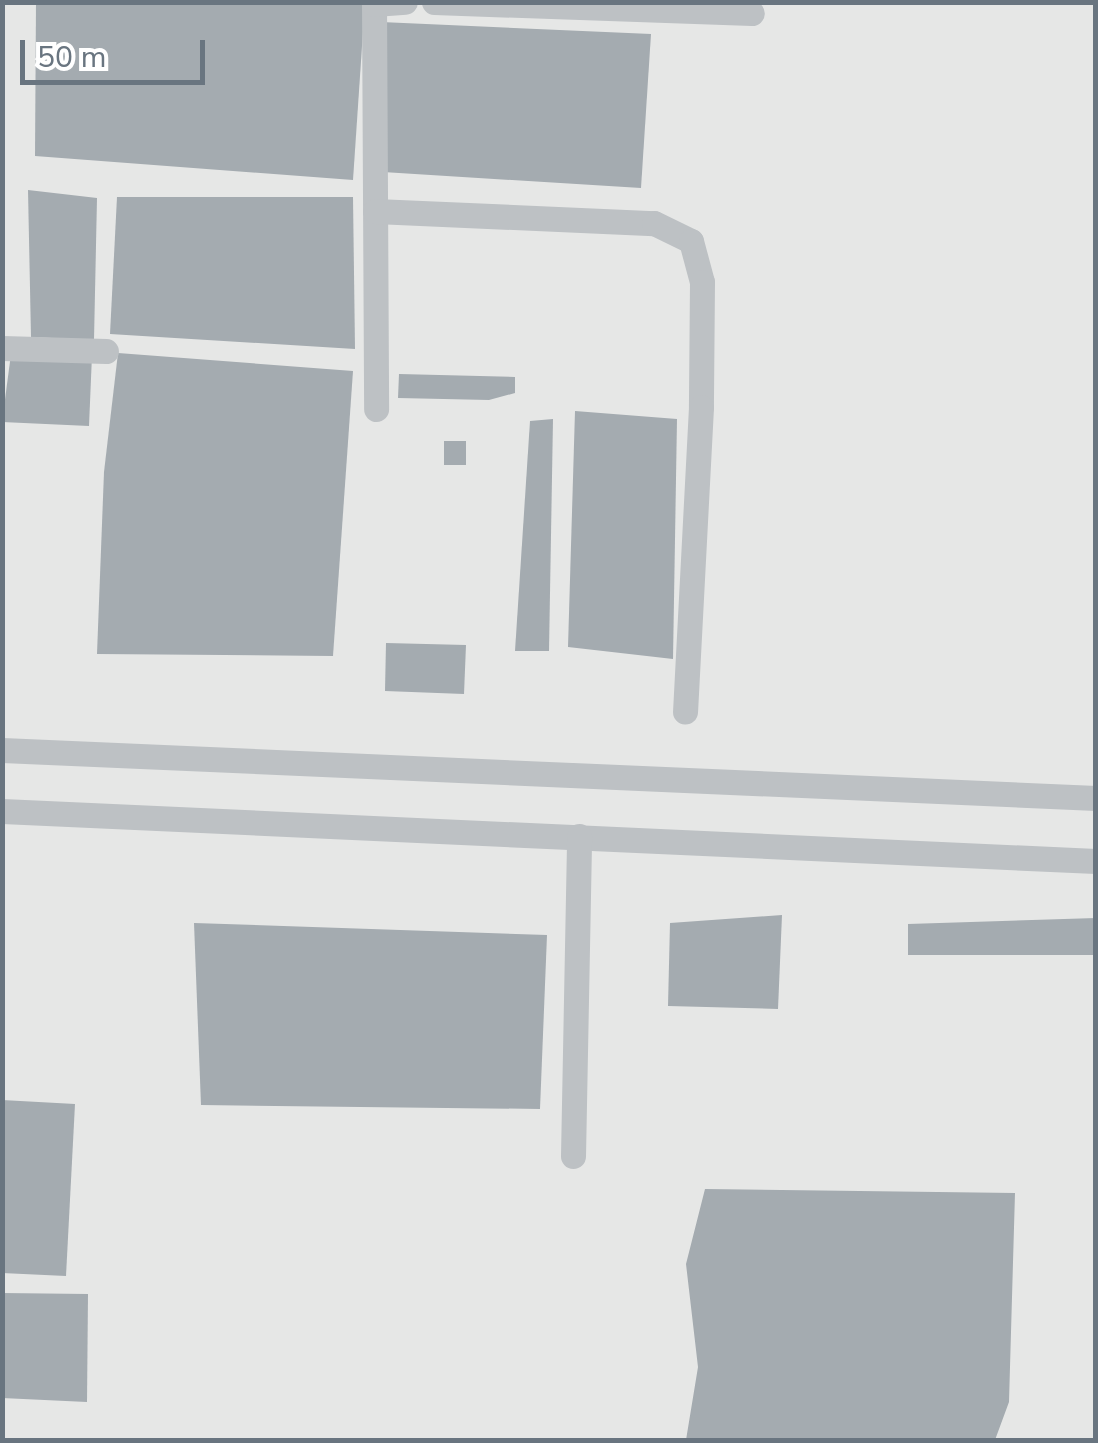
<!DOCTYPE html>
<style>
body{margin:0}
#map{position:relative;width:1098px;height:1443px;overflow:hidden;background:#f6f6f3;font-family:"Nunito Sans",sans-serif}
div>[style]{position:absolute}
.built>*{inset:0;background:#e6e7e6}
.building>*{inset:0;background:#a4abb0}
.minor>*{height:25px;margin:-12.5px;padding:0 12.5px;transform-origin:12.5px;border-radius:12.5px;background:#bdc1c4}
span{translate:-50% -50%;white-space:nowrap;text-align:center;line-height:1.15;-webkit-text-stroke:10px #fff;paint-order:stroke}
.frame{position:absolute;inset:0;border:5px solid #697580;pointer-events:none}
.scale{position:absolute;left:20px;top:40px;width:185px;height:45px;box-sizing:border-box;border:5px solid #697580;border-top:0;padding-left:12px;font-size:30px;line-height:35px;white-space:nowrap;color:#697580;-webkit-text-stroke:8px #fff;paint-order:stroke}
</style>
<div id="map">
<div class="built">
<div style="clip-path:polygon(3px 3px,1095px 3px,1095px 1440px,3px 1440px)"></div>
</div>
<div class="building">
<div style="clip-path:polygon(36px 2px,365px 2px,353px 180px,35px 156px)"></div>
<div style="clip-path:polygon(381px 22px,651px 34px,641px 188px,383px 172px)"></div>
<div style="clip-path:polygon(28px 190px,97px 198px,94px 340px,31px 337px)"></div>
<div style="clip-path:polygon(117px 197px,353px 197px,355px 349px,110px 334px)"></div>
<div style="clip-path:polygon(118px 353px,353px 371px,333px 656px,97px 654px,104px 472px)"></div>
<div style="clip-path:polygon(11px 354px,92px 355px,89px 426px,2px 422px)"></div>
<div style="clip-path:polygon(399px 374px,515px 377px,515px 393px,489px 400px,398px 398px)"></div>
<div style="clip-path:polygon(575px 411px,677px 419px,673px 659px,568px 647px)"></div>
<div style="clip-path:polygon(553px 419px,549px 651px,515px 651px,530px 421px)"></div>
<div style="clip-path:polygon(444px 441px,466px 441px,466px 465px,444px 465px)"></div>
<div style="clip-path:polygon(386px 643px,466px 645px,464px 694px,385px 691px)"></div>
<div style="clip-path:polygon(782px 915px,778px 1009px,668px 1006px,670px 923px)"></div>
<div style="clip-path:polygon(1096px 918px,1096px 955px,908px 955px,908px 924px)"></div>
<div style="clip-path:polygon(194px 923px,547px 935px,540px 1109px,201px 1105px)"></div>
<div style="clip-path:polygon(2px 1100px,75px 1104px,66px 1276px,2px 1273px)"></div>
<div style="clip-path:polygon(705px 1189px,1015px 1193px,1009px 1402px,995px 1440px,686px 1440px,698px 1367px,686px 1264px)"></div>
<div style="clip-path:polygon(2px 1293px,88px 1294px,87px 1402px,2px 1398px)"></div>
</div>
<div class="minor">
<div style="left:374px;top:2px;width:407px;rotate:89.7deg"></div>
<div style="left:434px;top:2px;width:318px;rotate:2deg"></div>
<div style="left:374px;top:4px;width:31px;rotate:-4deg"></div>
<div style="left:375px;top:211px;width:279px;rotate:2.5deg"></div>
<div style="left:654px;top:223px;width:41px;rotate:25.9deg"></div>
<div style="left:691px;top:241px;width:42px;rotate:75deg"></div>
<div style="left:702px;top:282px;width:125px;rotate:90.5deg"></div>
<div style="left:701px;top:407px;width:305px;rotate:93deg"></div>
<div style="left:2px;top:348px;width:104px;rotate:1.7deg"></div>
<div style="left:2px;top:750px;width:1095px;rotate:2.51deg"></div>
<div style="left:2px;top:811px;width:1095px;rotate:2.62deg"></div>
<div style="left:573px;top:1156px;width:320px;rotate:-88.9deg"></div>
</div>
<div class="frame"></div>
<div class="scale">50 m</div>
</div>
